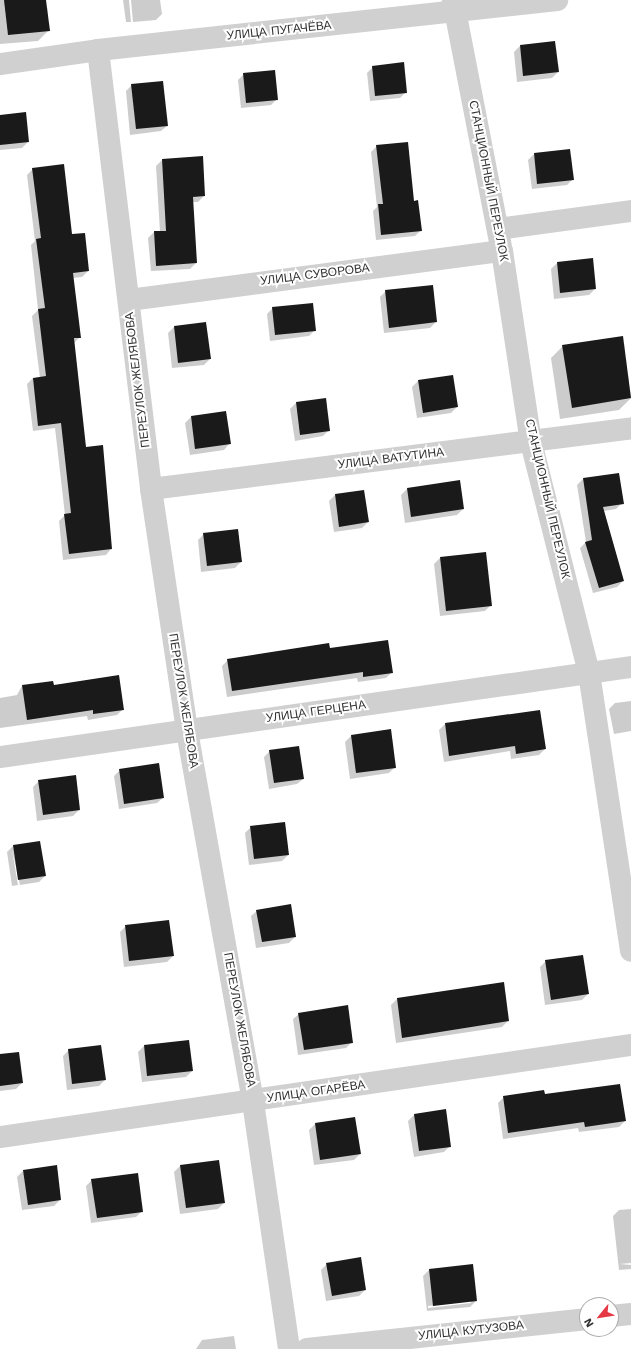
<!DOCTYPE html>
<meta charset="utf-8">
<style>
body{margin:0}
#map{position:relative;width:631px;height:1349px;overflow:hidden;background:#fff;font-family:"Work Sans",sans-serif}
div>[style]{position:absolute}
.shadow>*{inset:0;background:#0003}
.building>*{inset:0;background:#1a1a1a}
.minor>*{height:22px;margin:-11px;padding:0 11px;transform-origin:11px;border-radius:11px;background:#d0d0d0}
span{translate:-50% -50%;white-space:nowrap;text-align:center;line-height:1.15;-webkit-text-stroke:4px #fff;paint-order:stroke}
.street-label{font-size:12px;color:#333}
.north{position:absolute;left:579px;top:1297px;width:40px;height:40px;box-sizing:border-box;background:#fff;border:1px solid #adadad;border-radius:50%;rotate:240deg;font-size:11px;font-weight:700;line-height:16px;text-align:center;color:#333}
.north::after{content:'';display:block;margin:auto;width:14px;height:18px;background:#e63946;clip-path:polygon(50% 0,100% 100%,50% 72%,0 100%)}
</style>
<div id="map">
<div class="shadow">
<div style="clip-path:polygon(0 0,45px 0,49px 30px,38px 41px,0 44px)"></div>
<div style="clip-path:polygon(123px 0,129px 0,131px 22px,126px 22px)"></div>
<div style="clip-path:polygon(131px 0,160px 0,162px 14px,156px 20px,133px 22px)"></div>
<div style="clip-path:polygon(520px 46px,558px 72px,552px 78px,517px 82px,514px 52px)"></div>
<div style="clip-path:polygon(373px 67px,406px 92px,400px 98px,370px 101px,367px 73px)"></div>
<div style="clip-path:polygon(244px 74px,277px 99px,271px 105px,241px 108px,238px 80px)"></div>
<div style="clip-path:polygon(132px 85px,167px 126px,161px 131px,130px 135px,126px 91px)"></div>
<div style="clip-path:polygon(0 116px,28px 142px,22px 148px,0 150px)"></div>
<div style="clip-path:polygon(377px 146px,414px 202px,421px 230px,415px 236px,376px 240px,373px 211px,377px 207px,371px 152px)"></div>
<div style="clip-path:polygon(534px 154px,573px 179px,567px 185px,532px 189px,528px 160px)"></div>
<div style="clip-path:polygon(162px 160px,204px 196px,198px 202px,192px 202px,196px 263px,190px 269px,151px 271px,148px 238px,154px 232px,160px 232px,156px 166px)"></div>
<div style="clip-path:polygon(33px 169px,72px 236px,88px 271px,82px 277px,72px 278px,80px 337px,74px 343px,85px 448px,111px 549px,106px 555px,63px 560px,59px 521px,65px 515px,55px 428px,33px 431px,27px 384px,33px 378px,40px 378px,32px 316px,38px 310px,31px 245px,35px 241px,27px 175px)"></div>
<div style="clip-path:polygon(557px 263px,595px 289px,589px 295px,554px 299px,551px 269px)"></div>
<div style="clip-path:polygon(386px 291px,436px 322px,430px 328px,384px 333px,380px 297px)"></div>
<div style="clip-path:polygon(273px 308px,315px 330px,309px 336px,270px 341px,267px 314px)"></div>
<div style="clip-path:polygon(174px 327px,210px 359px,204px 365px,172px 368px,168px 333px)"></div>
<div style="clip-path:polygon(622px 337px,631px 398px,619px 410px,560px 419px,551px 358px,563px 346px)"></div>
<div style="clip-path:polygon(418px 381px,457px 407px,451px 413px,417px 418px,412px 387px)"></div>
<div style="clip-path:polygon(296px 403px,329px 430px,323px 436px,295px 441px,290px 409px)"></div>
<div style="clip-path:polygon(225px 412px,229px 444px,224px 450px,190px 455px,185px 423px,191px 417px)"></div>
<div style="clip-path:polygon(583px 479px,622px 503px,616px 509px,604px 511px,623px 581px,617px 587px,593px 593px,580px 548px,586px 542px,577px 485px)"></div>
<div style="clip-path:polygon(459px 481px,463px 509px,457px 515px,405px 523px,401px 495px,407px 489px)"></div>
<div style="clip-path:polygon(363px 491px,368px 522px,362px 528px,334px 532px,329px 501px,335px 495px)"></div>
<div style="clip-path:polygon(204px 534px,241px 562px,235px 568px,201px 572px,198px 540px)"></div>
<div style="clip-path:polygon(485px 553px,491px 605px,485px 611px,440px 616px,434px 564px,440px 558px)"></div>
<div style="clip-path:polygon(329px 650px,392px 672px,386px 678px,358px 682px,357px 678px,227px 697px,222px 666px,228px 660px)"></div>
<div style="clip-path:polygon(22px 686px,53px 686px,123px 709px,117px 715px,88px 720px,87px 716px,0 728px,0 698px,17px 695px)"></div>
<div style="clip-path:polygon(631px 701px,631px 731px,614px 734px,609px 709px,615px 703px)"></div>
<div style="clip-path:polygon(540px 711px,545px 749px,539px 755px,511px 759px,510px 751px,444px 762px,439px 730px,445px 724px)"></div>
<div style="clip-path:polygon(351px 736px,395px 767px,389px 773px,350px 779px,345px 742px)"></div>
<div style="clip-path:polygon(270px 751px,303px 779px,297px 784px,269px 789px,264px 757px)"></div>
<div style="clip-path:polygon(120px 770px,163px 798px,157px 803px,119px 809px,114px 776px)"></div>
<div style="clip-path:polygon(39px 781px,79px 810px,73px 816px,37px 821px,33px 787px)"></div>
<div style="clip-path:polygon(251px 827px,288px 855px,282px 861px,249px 865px,245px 833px)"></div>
<div style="clip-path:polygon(39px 842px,45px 876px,39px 882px,20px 885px,12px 850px,18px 885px,12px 886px,7px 852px,13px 846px)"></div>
<div style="clip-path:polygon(257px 911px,295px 937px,289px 943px,256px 948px,251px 916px)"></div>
<div style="clip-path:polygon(126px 926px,173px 956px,167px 962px,124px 967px,120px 932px)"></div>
<div style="clip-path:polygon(546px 961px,588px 994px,582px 1000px,545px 1005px,540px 967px)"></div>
<div style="clip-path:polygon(503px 983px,508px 1021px,502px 1027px,396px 1043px,391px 1005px,397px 999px)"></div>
<div style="clip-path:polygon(299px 1014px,352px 1042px,346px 1048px,298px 1055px,293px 1019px)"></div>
<div style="clip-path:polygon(144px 1046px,192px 1071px,186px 1077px,142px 1082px,138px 1052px)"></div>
<div style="clip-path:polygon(69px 1050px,105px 1080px,99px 1086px,67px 1090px,63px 1056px)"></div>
<div style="clip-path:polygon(0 1055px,22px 1083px,16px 1089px,0 1091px)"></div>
<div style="clip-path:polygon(504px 1097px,625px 1121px,619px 1127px,579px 1132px,578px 1128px,503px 1139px,498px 1103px)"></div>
<div style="clip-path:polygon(445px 1111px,450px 1146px,444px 1152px,414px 1157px,408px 1121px,414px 1115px)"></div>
<div style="clip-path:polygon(355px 1118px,360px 1154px,354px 1160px,314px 1165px,309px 1130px,315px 1124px)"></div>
<div style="clip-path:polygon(180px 1166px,224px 1203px,218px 1209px,180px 1214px,174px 1172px)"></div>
<div style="clip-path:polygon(23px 1171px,60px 1200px,54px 1206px,22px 1210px,17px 1177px)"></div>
<div style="clip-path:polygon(92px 1180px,142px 1211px,136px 1217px,91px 1223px,86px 1186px)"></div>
<div style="clip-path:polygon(631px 1209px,631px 1263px,620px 1264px,631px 1265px,631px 1269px,619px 1270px,613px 1216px,619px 1210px)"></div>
<div style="clip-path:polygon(327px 1264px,365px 1290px,359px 1296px,326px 1301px,321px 1270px)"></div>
<div style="clip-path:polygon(evenodd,429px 1270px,476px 1301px,470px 1307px,427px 1311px,423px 1276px,429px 1270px,471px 1301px,471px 1303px,428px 1308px,428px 1306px,471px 1301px)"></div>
<div style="clip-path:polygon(234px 1336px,236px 1349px,196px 1349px,202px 1340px)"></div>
</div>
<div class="building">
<div style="clip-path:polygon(4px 0,46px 0,50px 31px,8px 35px)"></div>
<div style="clip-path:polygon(555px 41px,559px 72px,523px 76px,520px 45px)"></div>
<div style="clip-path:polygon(404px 62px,407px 93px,375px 96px,372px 66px)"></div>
<div style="clip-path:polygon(275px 70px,278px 100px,246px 103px,243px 73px)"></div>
<div style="clip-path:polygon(163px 81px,168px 126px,136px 129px,131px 84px)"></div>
<div style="clip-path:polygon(26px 112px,29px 142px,0 145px,0 115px)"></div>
<div style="clip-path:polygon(408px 142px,414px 201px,418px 200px,422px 231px,381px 235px,378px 204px,383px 204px,376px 145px)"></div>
<div style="clip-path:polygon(570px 149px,574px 180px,537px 184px,534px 153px)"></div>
<div style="clip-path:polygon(203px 156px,205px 196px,193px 197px,197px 263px,156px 266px,154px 231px,166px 231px,162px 159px)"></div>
<div style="clip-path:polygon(64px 164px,72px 234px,85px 233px,89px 271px,73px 273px,81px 338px,74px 338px,86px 447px,103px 445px,112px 549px,69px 554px,64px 514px,71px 513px,61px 423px,38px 426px,33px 378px,46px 376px,38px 309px,45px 308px,36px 239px,41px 238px,32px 168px)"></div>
<div style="clip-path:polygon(593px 258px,596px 289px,560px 293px,557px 262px)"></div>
<div style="clip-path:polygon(433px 285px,437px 322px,389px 328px,385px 290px)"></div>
<div style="clip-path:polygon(313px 303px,316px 331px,275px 335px,272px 307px)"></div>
<div style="clip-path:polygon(206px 322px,211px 359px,178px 363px,174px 326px)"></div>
<div style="clip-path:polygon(623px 336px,631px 398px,572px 408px,562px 345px)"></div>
<div style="clip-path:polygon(453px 375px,458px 407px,423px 413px,418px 380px)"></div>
<div style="clip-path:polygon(326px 398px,330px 431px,300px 435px,296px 402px)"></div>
<div style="clip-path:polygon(226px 411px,231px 444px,195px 449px,191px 416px)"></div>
<div style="clip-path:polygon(619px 473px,624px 504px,603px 507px,624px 581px,599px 588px,585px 542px,592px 540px,583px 478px)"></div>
<div style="clip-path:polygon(460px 480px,464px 509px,411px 517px,407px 488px)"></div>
<div style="clip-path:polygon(364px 490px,369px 522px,339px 527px,335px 494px)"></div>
<div style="clip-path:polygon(238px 529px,242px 562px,207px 566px,203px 533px)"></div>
<div style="clip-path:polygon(486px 552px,492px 606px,446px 611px,440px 557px)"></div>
<div style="clip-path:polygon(388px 640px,393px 673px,363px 677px,363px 672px,232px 691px,227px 659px,329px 643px,330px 648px)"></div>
<div style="clip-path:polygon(119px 675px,124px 710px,93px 714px,93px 710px,27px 720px,22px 685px,53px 681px,54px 685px)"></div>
<div style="clip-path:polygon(540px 710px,546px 749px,516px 754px,515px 746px,449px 756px,445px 723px)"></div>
<div style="clip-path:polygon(391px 729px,396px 768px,356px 773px,351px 735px)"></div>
<div style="clip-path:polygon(299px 746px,304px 779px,274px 783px,269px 750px)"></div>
<div style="clip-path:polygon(159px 763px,164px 798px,124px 804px,119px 769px)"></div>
<div style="clip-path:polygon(76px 775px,80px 810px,43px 815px,38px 780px)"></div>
<div style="clip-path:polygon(285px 822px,289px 855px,254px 859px,250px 826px)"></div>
<div style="clip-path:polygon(40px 841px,46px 876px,18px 880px,13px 845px)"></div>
<div style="clip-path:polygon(291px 904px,296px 937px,262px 942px,256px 910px)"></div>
<div style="clip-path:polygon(169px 920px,174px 956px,129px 961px,125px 925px)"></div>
<div style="clip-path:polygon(583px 955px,589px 994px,551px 1000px,545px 960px)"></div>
<div style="clip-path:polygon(504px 982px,509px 1021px,402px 1038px,397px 998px)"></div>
<div style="clip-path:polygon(348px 1005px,353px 1043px,304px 1050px,298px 1013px)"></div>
<div style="clip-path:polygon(189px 1040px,193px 1071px,147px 1076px,144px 1045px)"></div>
<div style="clip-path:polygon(101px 1045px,106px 1080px,72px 1084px,68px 1049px)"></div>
<div style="clip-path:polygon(19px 1052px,23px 1083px,0 1086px,0 1054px)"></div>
<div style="clip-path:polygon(620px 1084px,626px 1121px,585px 1127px,584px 1122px,508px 1133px,503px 1096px,544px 1090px,545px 1094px)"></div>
<div style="clip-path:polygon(446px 1109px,451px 1147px,419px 1151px,414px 1114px)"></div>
<div style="clip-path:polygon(355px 1117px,361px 1154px,320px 1160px,315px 1123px)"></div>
<div style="clip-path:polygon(219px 1160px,225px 1203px,186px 1208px,180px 1165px)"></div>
<div style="clip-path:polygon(57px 1165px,61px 1200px,28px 1205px,23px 1170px)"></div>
<div style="clip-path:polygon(138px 1173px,143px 1212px,97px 1218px,91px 1179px)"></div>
<div style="clip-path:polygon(361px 1257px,366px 1290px,332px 1296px,326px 1263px)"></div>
<div style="clip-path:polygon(473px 1264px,477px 1301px,433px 1306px,429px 1269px)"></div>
</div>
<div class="minor">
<div style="left:453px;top:0;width:256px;rotate:79deg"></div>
<div style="left:502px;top:251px;width:193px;rotate:81.4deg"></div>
<div style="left:531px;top:442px;width:238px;rotate:75.9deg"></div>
<div style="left:589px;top:673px;width:281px;rotate:81.4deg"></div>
<div style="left:98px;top:50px;width:442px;rotate:83.1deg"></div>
<div style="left:151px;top:489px;width:245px;rotate:81.5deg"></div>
<div style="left:187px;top:731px;width:377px;rotate:79.9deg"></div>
<div style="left:253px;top:1102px;width:250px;rotate:81.7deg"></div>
<div style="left:0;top:64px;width:99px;rotate:-8.1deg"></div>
<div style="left:98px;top:50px;width:462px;rotate:-6.2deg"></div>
<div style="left:498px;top:229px;width:134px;rotate:-7.7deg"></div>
<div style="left:129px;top:300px;width:376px;rotate:-7.5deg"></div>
<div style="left:151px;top:489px;width:484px;rotate:-7.2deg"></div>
<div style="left:0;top:757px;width:637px;rotate:-8.12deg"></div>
<div style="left:0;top:1137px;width:638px;rotate:-8.3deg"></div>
<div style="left:611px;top:1316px;width:20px;rotate:-6deg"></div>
<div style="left:307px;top:1349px;width:282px;rotate:-6.1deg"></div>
</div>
<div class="street-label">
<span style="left:279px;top:31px;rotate:-6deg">УЛИЦА ПУГАЧЁВА</span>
<span style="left:488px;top:181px;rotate:79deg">СТАНЦИОННЫЙ ПЕРЕУЛОК</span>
<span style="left:315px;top:275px;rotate:-7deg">УЛИЦА СУВОРОВА</span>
<span style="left:138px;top:380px;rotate:-97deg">ПЕРЕУЛОК ЖЕЛЯБОВА</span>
<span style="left:391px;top:459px;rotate:-7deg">УЛИЦА ВАТУТИНА</span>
<span style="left:547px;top:499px;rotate:77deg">СТАНЦИОННЫЙ ПЕРЕУЛОК</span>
<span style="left:183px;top:701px;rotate:81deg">ПЕРЕУЛОК ЖЕЛЯБОВА</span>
<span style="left:316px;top:712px;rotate:-8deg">УЛИЦА ГЕРЦЕНА</span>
<span style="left:239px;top:1020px;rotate:80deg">ПЕРЕУЛОК ЖЕЛЯБОВА</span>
<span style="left:316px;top:1092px;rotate:-8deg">УЛИЦА ОГАРЁВА</span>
<span style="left:471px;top:1331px;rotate:-6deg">УЛИЦА КУТУЗОВА</span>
</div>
<div class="north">N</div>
</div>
